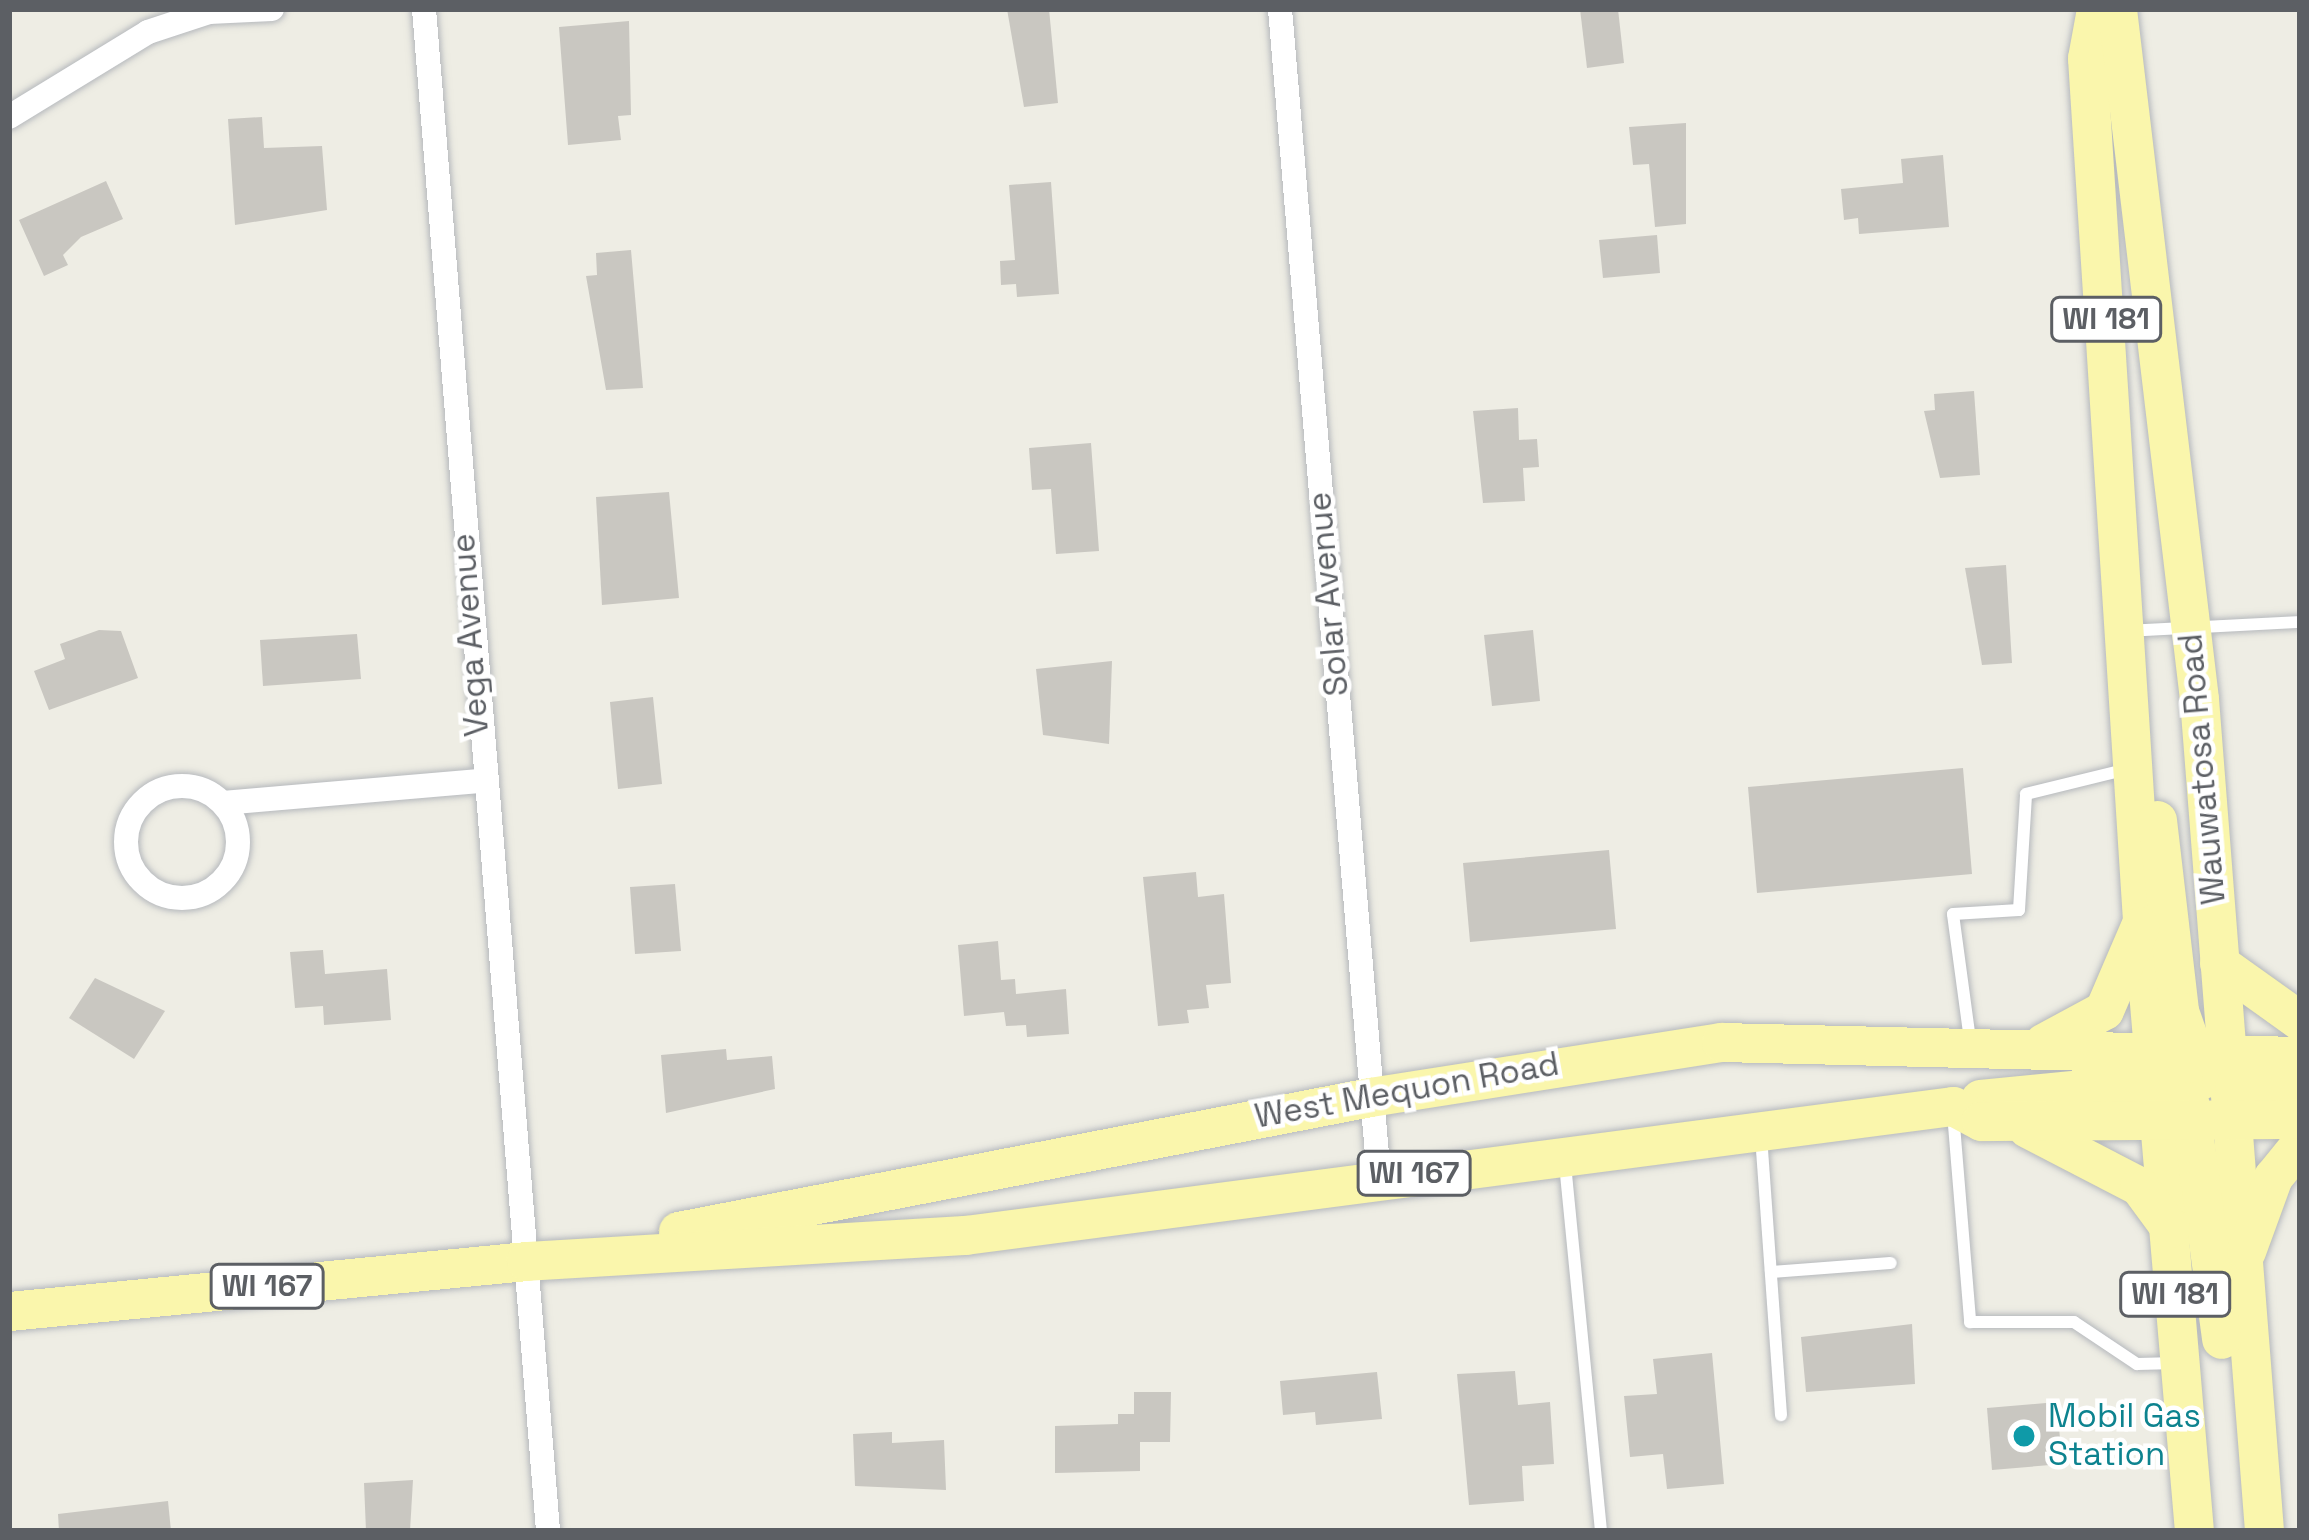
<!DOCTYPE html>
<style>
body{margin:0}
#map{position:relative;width:2309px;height:1540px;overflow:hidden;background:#eeede4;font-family:"Space Grotesk",sans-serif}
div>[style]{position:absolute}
.building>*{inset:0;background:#c9c7c1}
.roads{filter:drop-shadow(0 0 3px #b6b9bd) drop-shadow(0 0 3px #b6b9bd)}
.service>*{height:12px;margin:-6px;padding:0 6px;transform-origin:6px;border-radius:6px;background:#fff}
.minor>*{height:24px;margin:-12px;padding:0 12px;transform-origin:12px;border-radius:12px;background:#fff}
.minor>.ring{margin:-12px;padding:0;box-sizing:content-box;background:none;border:24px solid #fff;border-radius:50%}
.primary>*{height:39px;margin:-19.5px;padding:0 19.5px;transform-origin:19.5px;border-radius:19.5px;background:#faf6ac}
.dots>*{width:33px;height:33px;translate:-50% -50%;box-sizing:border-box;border:6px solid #fff;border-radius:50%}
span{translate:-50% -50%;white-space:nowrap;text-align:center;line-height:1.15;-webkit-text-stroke:9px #fff;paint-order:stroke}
.shield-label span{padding:3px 9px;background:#fff;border:3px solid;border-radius:9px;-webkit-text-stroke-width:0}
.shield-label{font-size:30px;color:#5c5f64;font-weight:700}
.street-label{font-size:33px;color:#5c5f64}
.culture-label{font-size:33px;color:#0d838f}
.left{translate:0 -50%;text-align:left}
.frame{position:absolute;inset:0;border:12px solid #5c5f64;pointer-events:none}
</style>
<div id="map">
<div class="building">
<div style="clip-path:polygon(1007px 9px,1049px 9px,1058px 103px,1024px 107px)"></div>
<div style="clip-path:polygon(1580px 9px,1618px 9px,1624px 63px,1587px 68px)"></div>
<div style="clip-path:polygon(629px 21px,631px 115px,618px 116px,621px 140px,568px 145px,559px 27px)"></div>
<div style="clip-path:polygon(262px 117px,264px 148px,322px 146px,327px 210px,235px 225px,228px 119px)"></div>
<div style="clip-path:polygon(1686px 123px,1686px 224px,1655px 227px,1649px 164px,1633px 165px,1629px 127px)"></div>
<div style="clip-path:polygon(1943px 155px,1949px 227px,1859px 234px,1858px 218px,1844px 220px,1841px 189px,1903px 183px,1901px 159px)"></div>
<div style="clip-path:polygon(106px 181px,123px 219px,81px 237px,63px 255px,68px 265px,44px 276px,19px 220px)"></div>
<div style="clip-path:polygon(1051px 182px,1059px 294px,1017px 297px,1016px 284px,1001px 285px,1000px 261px,1015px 260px,1009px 185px)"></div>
<div style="clip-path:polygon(1657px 235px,1660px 273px,1603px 278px,1599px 240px)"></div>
<div style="clip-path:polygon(631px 250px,643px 388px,606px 390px,586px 276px,597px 275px,596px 253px)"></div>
<div style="clip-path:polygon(1974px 391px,1980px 475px,1940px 478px,1924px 411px,1935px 410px,1934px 394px)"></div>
<div style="clip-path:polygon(1518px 408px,1519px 440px,1537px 439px,1539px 467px,1523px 468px,1525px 501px,1483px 503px,1473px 411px)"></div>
<div style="clip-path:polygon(1091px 443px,1099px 551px,1056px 554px,1051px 489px,1032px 490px,1029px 448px)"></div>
<div style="clip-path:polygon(669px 492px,679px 598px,602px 605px,596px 497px)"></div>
<div style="clip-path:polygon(2006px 565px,2012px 663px,1982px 665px,1965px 568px)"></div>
<div style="clip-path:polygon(99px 630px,121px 631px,138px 678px,49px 710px,34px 671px,65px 659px,60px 644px)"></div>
<div style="clip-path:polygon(1533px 630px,1540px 701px,1492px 706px,1484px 635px)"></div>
<div style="clip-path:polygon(357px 634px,361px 679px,263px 686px,260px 640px)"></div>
<div style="clip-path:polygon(1112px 661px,1109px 744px,1043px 735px,1036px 669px)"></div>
<div style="clip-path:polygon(653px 697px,662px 784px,618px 789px,610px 702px)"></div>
<div style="clip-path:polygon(1963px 768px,1972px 874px,1757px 893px,1748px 787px)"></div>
<div style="clip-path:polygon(1609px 850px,1616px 929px,1470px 942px,1463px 863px)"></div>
<div style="clip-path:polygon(1196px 872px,1198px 897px,1224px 894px,1231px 983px,1206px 985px,1209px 1008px,1187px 1010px,1189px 1023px,1158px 1026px,1143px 877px)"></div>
<div style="clip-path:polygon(675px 884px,681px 951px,635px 954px,630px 887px)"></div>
<div style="clip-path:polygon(998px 941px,1001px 980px,1015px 979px,1016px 994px,1066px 989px,1069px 1034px,1027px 1037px,1026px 1025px,1006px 1026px,1004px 1012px,964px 1016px,958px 945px)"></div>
<div style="clip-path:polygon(323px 950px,325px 974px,387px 969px,391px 1020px,324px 1025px,323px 1006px,295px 1008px,290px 952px)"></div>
<div style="clip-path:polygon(95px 978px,165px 1011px,134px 1059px,69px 1018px)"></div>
<div style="clip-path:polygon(726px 1049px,727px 1060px,772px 1056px,775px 1089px,666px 1113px,661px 1055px)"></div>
<div style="clip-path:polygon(1912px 1324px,1915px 1384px,1806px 1392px,1801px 1337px)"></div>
<div style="clip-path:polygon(1712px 1353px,1724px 1484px,1667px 1489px,1663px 1454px,1630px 1457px,1624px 1396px,1657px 1394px,1653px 1359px)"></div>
<div style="clip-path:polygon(1515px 1371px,1518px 1405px,1550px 1402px,1554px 1464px,1522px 1466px,1524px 1501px,1469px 1505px,1457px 1374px)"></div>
<div style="clip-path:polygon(1377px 1372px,1382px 1419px,1316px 1425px,1315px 1412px,1283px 1415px,1280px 1381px)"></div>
<div style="clip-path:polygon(1134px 1392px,1171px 1392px,1170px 1442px,1140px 1442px,1140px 1471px,1055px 1473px,1055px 1426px,1118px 1424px,1118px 1414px,1134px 1414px)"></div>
<div style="clip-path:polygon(2057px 1402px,2062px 1464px,1992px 1470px,1987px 1408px)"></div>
<div style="clip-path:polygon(892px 1432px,892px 1443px,944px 1440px,946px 1490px,855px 1486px,853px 1434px)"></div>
<div style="clip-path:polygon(413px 1480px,410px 1531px,366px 1531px,364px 1483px)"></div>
<div style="clip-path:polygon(168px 1501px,171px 1531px,59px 1531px,58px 1514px)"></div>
</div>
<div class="roads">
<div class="service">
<div style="left:2127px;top:631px;width:173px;rotate:-3deg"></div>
<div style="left:1970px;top:1040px;width:127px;rotate:-97.7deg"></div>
<div style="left:1953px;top:914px;width:66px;rotate:-3.5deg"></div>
<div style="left:2019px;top:910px;width:116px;rotate:-86.5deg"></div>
<div style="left:2026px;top:794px;width:101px;rotate:-13.8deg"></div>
<div style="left:1953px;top:1113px;width:210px;rotate:85.3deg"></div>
<div style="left:1970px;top:1322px;width:104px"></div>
<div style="left:2074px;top:1322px;width:76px;rotate:33.7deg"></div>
<div style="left:2137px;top:1364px;width:40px;rotate:-1.4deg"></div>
<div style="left:1761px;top:1136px;width:280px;rotate:85.9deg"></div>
<div style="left:1565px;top:1164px;width:369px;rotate:84.4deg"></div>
<div style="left:1771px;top:1272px;width:120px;rotate:-4.3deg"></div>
</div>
<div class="minor">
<div style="left:424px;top:9px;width:1527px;rotate:85.34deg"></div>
<div style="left:1280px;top:9px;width:1174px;rotate:85.16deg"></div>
<div style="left:9px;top:117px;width:163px;rotate:-31.4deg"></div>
<div style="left:148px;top:32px;width:64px;rotate:-18.2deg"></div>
<div style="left:209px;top:12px;width:63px;rotate:-2.7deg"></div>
<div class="ring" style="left:126px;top:786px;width:88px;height:88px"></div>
<div style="left:223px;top:803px;width:260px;rotate:-4.9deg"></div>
</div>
<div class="primary">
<div style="left:2096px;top:9px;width:50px;rotate:100.4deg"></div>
<div style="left:2087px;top:58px;width:865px;rotate:86.35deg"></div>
<div style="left:2142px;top:921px;width:612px;rotate:85.13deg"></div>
<div style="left:2117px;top:9px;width:695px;rotate:83.22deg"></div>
<div style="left:2199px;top:699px;width:835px;rotate:85.53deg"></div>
<div style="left:2157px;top:820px;width:192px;rotate:83.4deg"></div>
<div style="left:2179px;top:1011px;width:72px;rotate:70.6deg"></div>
<div style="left:2219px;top:963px;width:100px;rotate:35.6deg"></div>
<div style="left:2043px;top:1043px;width:69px;rotate:-28.4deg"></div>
<div style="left:2104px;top:1010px;width:91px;rotate:-66.8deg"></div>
<div style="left:2234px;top:1087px;width:66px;rotate:-2.6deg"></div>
<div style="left:1980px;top:1099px;width:204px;rotate:-5.6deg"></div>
<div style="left:2189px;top:1101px;width:240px;rotate:82.3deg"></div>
<div style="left:2027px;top:1128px;width:126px;rotate:27.4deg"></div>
<div style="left:2139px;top:1186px;width:52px;rotate:53.6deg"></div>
<div style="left:678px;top:1231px;width:705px;rotate:-10.96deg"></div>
<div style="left:1370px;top:1097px;width:355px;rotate:-8.9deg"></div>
<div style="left:1721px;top:1042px;width:579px;rotate:1.39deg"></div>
<div style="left:2246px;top:1251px;width:79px;rotate:-70deg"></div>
<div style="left:2273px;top:1177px;width:43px;rotate:-50.7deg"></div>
<div style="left:9px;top:1311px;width:519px;rotate:-5.52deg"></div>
<div style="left:526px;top:1261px;width:440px;rotate:-3.4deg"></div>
<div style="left:965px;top:1235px;width:996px;rotate:-7.44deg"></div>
<div style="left:1953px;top:1106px;width:32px;rotate:28deg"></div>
<div style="left:1981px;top:1121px;width:319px;rotate:-0.4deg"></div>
</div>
</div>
<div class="dots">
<div style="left:2024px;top:1436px;background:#0f9aa8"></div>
</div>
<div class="shield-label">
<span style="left:2106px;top:319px">WI 181</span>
<span style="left:1414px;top:1173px">WI 167</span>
<span style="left:267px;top:1286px">WI 167</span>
<span style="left:2175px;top:1294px">WI 181</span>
</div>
<div class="street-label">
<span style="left:1329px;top:594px;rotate:-95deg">Solar Avenue</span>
<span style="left:471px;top:635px;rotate:-94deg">Vega Avenue</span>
<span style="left:2203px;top:769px;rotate:-95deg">Wauwatosa Road</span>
<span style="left:1407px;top:1091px;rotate:-10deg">West Mequon Road</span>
</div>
<div class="culture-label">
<span class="left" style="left:2048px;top:1436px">Mobil Gas<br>Station</span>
</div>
<div class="frame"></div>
</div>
